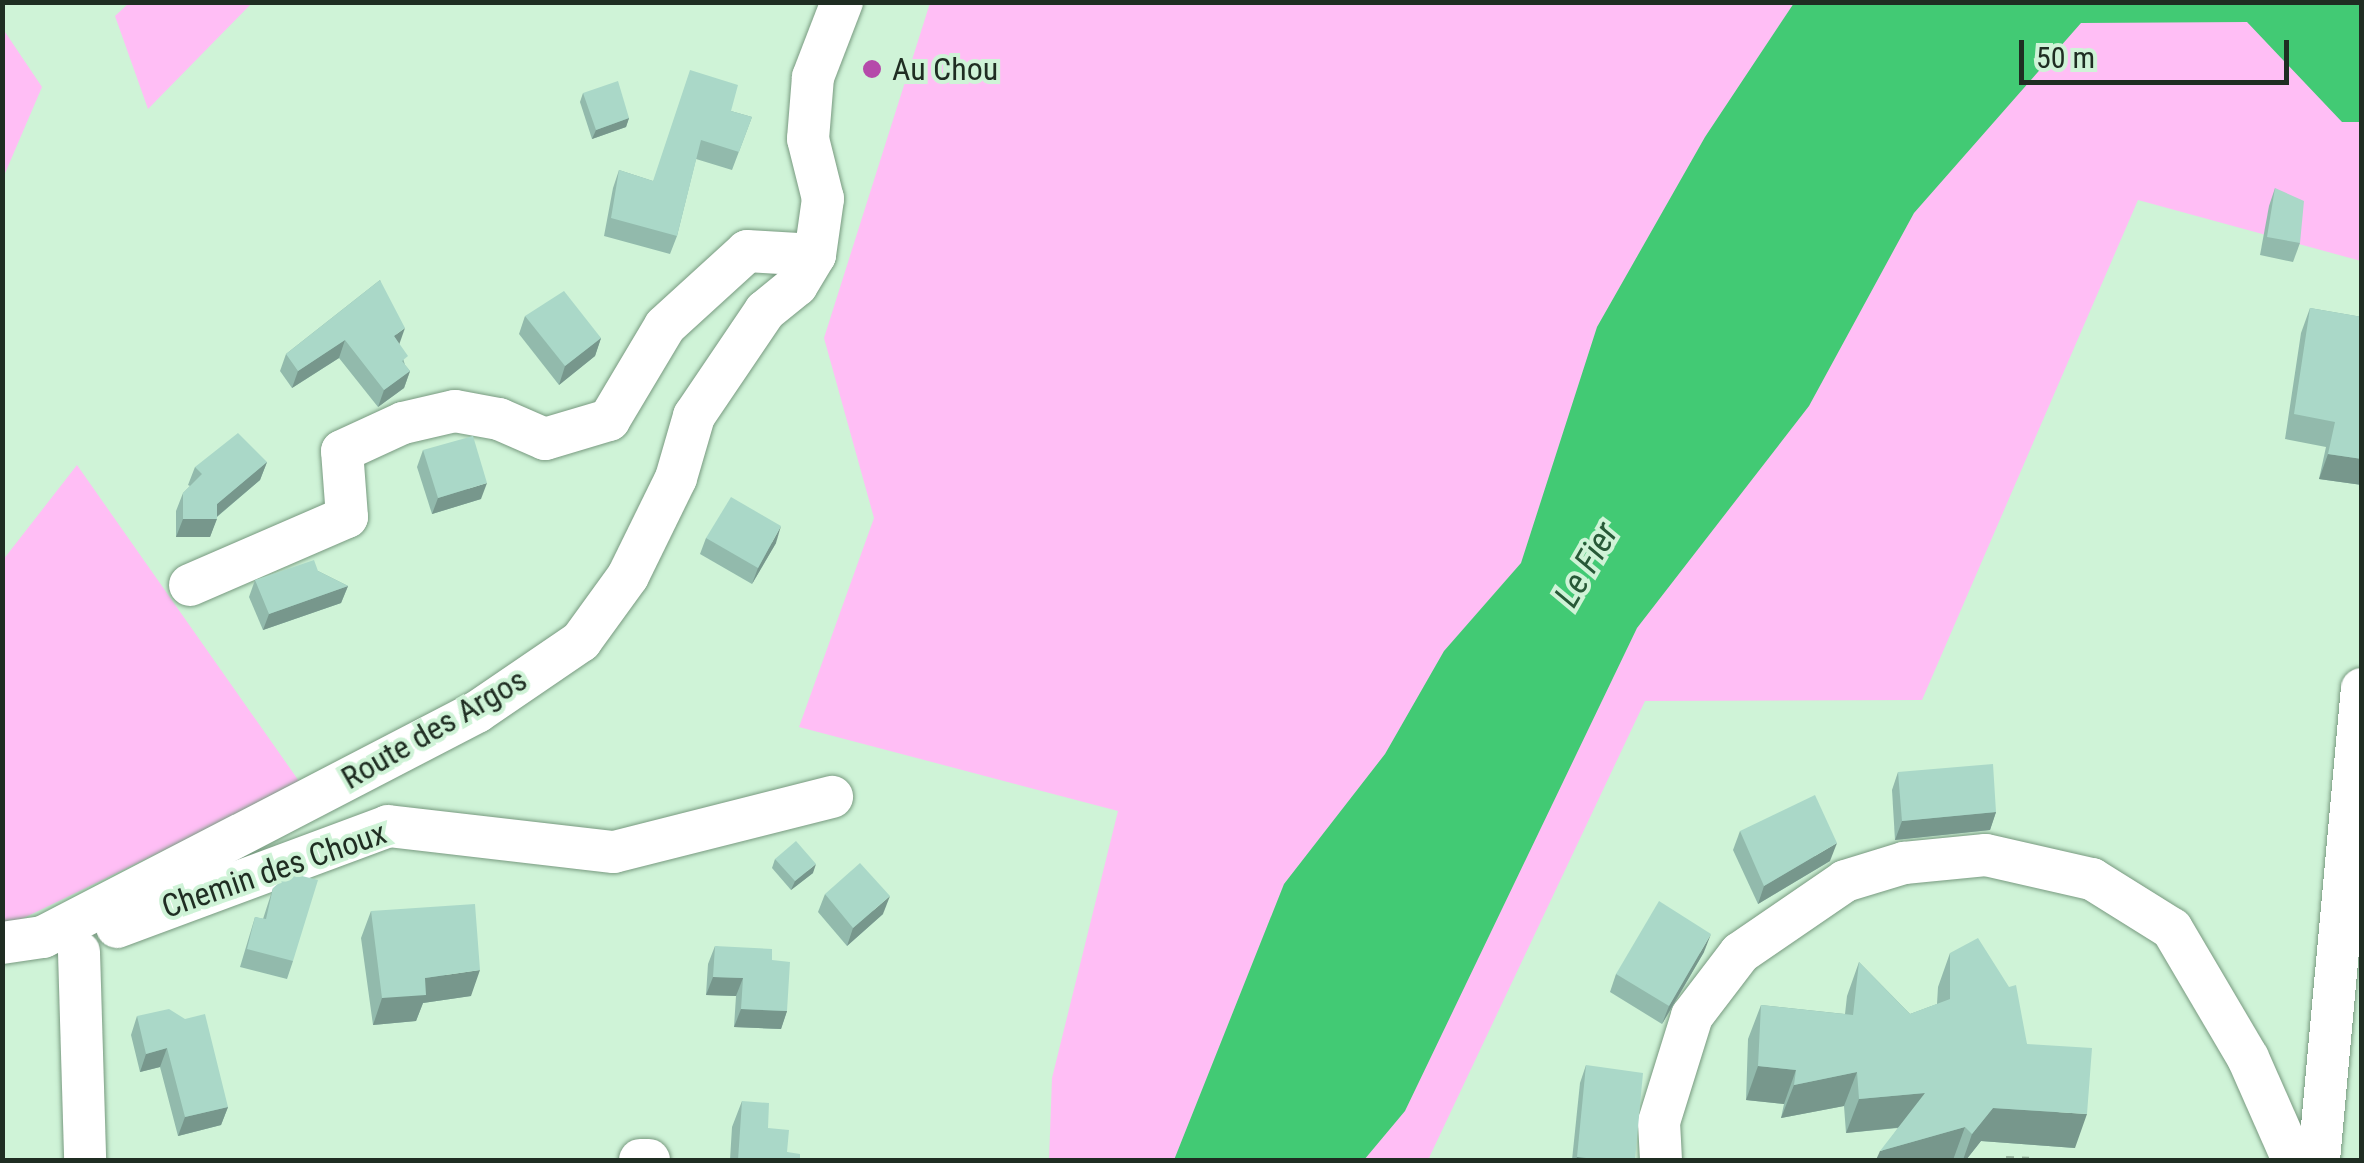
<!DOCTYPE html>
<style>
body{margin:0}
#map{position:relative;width:2364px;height:1163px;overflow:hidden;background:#cff3d7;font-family:"Roboto Condensed",sans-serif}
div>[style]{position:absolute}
.green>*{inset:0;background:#ffbef5}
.water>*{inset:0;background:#42ca74}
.path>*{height:6px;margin-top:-3px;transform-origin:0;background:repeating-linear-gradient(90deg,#99b7a0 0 8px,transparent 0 16px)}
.roads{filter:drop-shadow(0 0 2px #789a80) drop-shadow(0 0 2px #789a80)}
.minor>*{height:42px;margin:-21px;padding:0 21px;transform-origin:21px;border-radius:21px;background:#fff}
.wall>*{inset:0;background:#92baac}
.shaded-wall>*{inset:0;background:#77978c}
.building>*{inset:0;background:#aad8c8}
.dots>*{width:28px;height:28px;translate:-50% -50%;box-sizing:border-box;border:5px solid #cff3d7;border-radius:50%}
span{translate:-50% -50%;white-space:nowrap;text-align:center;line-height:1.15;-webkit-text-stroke:8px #cff3d7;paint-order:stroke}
.poi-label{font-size:32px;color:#1f2d22}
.left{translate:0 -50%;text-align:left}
.street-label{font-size:32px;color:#1f2d22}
.water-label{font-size:35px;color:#275937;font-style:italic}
.frame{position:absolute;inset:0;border:5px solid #1f2d22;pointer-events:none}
.scale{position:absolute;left:2019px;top:40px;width:270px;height:45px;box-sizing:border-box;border:5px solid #1f2d22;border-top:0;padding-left:12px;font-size:30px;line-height:35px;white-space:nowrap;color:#1f2d22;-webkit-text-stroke:8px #cff3d7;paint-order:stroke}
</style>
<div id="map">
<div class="green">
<div style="clip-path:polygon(130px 2px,252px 2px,252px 3px,148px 109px,115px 16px)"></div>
<div style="clip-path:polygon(930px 3px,2361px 3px,2361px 261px,2138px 200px,1922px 700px,1645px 701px,1428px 1160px,1049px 1160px,1052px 1078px,1118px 811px,799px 727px,874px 518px,824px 338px)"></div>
<div style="clip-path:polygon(3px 29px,42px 87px,3px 178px)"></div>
<div style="clip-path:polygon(77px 465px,301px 784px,3px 928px,3px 560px)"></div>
</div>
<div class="water">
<div style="clip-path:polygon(1794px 3px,2361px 3px,2361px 122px,2342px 122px,2247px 22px,2081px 23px,1914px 213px,1809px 406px,1637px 628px,1405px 1111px,1364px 1160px,1174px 1160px,1284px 884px,1385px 754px,1444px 651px,1521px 563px,1597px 327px,1705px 137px)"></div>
</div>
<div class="path">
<div style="left:2006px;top:1159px;width:23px;rotate:2deg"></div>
</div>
<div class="roads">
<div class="minor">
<div style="left:190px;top:585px;width:171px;rotate:-23.4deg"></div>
<div style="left:347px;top:517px;width:66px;rotate:-94.3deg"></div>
<div style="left:342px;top:451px;width:67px;rotate:-24.7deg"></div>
<div style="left:403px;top:423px;width:53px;rotate:-13deg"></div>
<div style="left:455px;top:411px;width:45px;rotate:10.3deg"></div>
<div style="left:499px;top:419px;width:50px;rotate:23.5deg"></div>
<div style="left:545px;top:439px;width:67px;rotate:-16.5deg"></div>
<div style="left:609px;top:420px;width:109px;rotate:-59.2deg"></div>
<div style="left:665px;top:326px;width:111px;rotate:-42.4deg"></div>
<div style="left:747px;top:251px;width:68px;rotate:3.4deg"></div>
<div style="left:117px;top:927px;width:289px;rotate:-20.4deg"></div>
<div style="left:388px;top:826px;width:227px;rotate:6.6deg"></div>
<div style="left:614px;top:852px;width:225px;rotate:-14.2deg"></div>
<div style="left:2px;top:943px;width:41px;rotate:-8.3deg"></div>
<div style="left:43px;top:937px;width:489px;rotate:-27.4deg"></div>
<div style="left:477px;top:712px;width:126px;rotate:-34.3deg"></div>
<div style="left:581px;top:641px;width:80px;rotate:-54.1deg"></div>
<div style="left:628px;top:576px;width:109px;rotate:-63.9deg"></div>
<div style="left:676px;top:478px;width:65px;rotate:-73.8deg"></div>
<div style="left:694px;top:416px;width:127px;rotate:-55.9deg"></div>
<div style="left:765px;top:311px;width:41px;rotate:-39.1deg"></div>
<div style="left:797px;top:285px;width:35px;rotate:-59deg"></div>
<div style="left:815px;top:255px;width:57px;rotate:-81.9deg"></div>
<div style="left:823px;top:199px;width:62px;rotate:-104deg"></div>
<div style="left:808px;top:139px;width:62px;rotate:-85.4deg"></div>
<div style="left:813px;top:77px;width:80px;rotate:-68.9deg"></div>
<div style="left:79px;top:952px;width:208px;rotate:88.3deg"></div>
<div style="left:640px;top:1160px;width:9px"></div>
<div style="left:1661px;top:1160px;width:38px;rotate:-93deg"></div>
<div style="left:1659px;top:1122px;width:111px;rotate:-72.7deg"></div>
<div style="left:1692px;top:1016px;width:79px;rotate:-52.7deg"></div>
<div style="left:1740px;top:953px;width:127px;rotate:-34.4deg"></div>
<div style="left:1845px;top:881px;width:62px;rotate:-17deg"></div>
<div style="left:1904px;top:863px;width:82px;rotate:-5.6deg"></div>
<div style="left:1986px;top:855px;width:109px;rotate:12.8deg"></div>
<div style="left:2092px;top:879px;width:94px;rotate:32deg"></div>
<div style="left:2172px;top:929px;width:150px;rotate:59.5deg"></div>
<div style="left:2248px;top:1058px;width:111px;rotate:66.2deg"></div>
<div style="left:2319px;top:1160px;width:473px;rotate:-84.8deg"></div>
</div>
</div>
<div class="wall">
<div style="clip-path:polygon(583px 93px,629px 118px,626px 127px,592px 139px,580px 102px)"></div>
<div style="clip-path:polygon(731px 111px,752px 117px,732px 170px,696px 159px,677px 236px,670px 254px,604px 236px,613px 188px,619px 170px,653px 181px)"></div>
<div style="clip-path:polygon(2275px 188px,2300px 243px,2293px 262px,2260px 255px,2269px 206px)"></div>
<div style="clip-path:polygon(380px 280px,405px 365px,410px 371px,404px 388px,378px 407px,339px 358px,292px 388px,280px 371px,286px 354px)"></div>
<div style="clip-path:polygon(2310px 308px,2362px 317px,2362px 485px,2319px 479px,2326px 447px,2285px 439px,2301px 333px)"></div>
<div style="clip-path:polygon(525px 316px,601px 338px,595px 356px,559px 385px,519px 334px)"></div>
<div style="clip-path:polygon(423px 450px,481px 499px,432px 514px,417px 467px)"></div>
<div style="clip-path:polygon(267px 462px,260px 480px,217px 517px,210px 537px,176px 537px,176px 511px,183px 493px,190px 486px,188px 485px,195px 467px)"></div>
<div style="clip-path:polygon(706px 538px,776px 543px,752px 584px,700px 554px)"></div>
<div style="clip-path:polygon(318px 571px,348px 586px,341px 603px,263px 630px,249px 597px,255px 580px)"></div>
<div style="clip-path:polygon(1898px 772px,1996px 812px,1990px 830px,1895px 840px,1892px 790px)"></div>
<div style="clip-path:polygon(1740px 831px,1830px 861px,1758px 904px,1733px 850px)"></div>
<div style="clip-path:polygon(775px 859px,813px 873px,791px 890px,772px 868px)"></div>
<div style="clip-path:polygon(273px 888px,293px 961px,287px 979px,240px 967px,255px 917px,263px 919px)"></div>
<div style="clip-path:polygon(825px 894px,883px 914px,847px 946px,818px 912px)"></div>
<div style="clip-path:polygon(371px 911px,471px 996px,423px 1003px,416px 1021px,373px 1025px,361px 938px)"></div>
<div style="clip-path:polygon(715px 946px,772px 960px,787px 1011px,781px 1029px,734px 1027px,736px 996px,706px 995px,708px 964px)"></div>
<div style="clip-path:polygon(1704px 952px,1662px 1024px,1610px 992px,1616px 974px)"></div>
<div style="clip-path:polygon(1950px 953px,2027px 1044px,2075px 1148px,1981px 1141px,1966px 1160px,1876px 1160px,1898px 1128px,1846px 1133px,1844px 1106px,1781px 1118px,1784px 1104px,1746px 1100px,1748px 1039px,1761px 1005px,1845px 1014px,1847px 996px,1859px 962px,1910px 1014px,1937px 1004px,1938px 987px)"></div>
<div style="clip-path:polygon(137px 1016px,228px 1107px,221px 1125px,178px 1136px,160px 1067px,140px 1072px,131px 1035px)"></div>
<div style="clip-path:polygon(1586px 1065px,1635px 1160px,1572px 1160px,1580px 1083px)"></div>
<div style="clip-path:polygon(742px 1101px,787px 1152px,800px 1160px,730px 1160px,732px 1127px)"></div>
</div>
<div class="shaded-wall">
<div style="clip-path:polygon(629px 118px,626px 127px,592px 139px,596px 130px)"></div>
<div style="clip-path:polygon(405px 328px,399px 345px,394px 336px)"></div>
<div style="clip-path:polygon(601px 338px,595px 356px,559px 385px,565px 366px)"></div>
<div style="clip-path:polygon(345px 340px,339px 358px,292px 388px,298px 371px)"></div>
<div style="clip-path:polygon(410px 371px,404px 388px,378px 407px,384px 390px)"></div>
<div style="clip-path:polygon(2328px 454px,2362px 459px,2362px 485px,2319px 479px)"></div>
<div style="clip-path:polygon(267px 462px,260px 480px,214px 519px,217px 519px,210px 537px,176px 537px,183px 519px,217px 504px)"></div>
<div style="clip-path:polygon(487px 483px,481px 499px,432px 514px,438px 498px)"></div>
<div style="clip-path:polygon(781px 526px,776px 543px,752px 584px,758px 568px)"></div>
<div style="clip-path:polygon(348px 586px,341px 603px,263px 630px,269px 614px)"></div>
<div style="clip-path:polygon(1996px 812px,1990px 830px,1895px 840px,1902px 821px)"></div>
<div style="clip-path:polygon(1837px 843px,1830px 861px,1758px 904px,1764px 886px)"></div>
<div style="clip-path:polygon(816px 864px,813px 873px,791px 890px,795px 881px)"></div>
<div style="clip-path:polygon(890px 896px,883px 914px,847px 946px,853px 928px)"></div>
<div style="clip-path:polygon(1711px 934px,1704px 952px,1662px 1024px,1669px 1006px)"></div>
<div style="clip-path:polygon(480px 970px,471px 996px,423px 1003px,416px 1021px,373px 1025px,382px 998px,425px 978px)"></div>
<div style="clip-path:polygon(713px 977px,743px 978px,736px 996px,706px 995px)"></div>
<div style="clip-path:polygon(741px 1009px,787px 1011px,781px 1029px,734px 1027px)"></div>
<div style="clip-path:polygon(167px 1048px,160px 1067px,140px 1072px,146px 1054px)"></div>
<div style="clip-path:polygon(1758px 1066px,1796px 1070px,1784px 1104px,1746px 1100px)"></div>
<div style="clip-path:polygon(1857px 1072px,1844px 1106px,1781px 1118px,1794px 1085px)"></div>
<div style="clip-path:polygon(1925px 1093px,1913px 1126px,1846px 1133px,1859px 1099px)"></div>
<div style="clip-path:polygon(228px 1107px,221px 1125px,178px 1136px,185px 1117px)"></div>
<div style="clip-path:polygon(1993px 1108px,2087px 1114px,2075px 1148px,1981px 1141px,1966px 1160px,1963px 1160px,1972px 1134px)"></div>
<div style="clip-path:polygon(1965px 1127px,1953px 1160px,1876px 1160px,1880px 1151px)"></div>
<div style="clip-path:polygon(1577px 1157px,1605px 1160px,1576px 1160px)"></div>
</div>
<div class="building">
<div style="clip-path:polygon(690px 70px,738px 85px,731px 111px,752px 117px,739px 152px,701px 140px,677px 236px,611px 218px,619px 170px,653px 181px)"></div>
<div style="clip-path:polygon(618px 81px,629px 118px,596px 130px,583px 93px)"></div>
<div style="clip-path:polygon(2275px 188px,2304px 201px,2300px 243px,2267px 237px)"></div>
<div style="clip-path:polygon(380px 280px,405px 328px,394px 336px,408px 356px,402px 361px,410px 371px,384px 390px,345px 340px,298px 371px,286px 354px)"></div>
<div style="clip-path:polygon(564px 291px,601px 338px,565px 366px,525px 316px)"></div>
<div style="clip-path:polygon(2310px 308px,2362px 317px,2362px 459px,2328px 454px,2335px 422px,2294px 414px)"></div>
<div style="clip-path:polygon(238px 433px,267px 462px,217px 504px,217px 519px,183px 519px,183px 493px,202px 474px,195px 467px)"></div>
<div style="clip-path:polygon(473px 436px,487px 483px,438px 498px,423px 450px)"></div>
<div style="clip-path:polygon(731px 497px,781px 526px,758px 568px,706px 538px)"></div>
<div style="clip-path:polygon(314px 560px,318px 571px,348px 586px,269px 614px,255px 580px)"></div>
<div style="clip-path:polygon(1993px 764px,1996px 812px,1902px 821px,1898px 772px)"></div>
<div style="clip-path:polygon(1815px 795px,1837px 843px,1764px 886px,1740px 831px)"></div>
<div style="clip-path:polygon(796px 841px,816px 864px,795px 881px,775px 859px)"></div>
<div style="clip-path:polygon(860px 863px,890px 896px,853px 928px,825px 894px)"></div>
<div style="clip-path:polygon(290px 873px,318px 880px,293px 961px,247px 949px,255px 917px,266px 919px,273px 888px)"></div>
<div style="clip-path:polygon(1659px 901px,1711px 934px,1669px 1006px,1616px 974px)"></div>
<div style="clip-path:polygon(475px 904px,480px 970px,425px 978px,426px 995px,382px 998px,371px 911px)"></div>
<div style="clip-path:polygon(1978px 938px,2009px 987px,2016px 985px,2027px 1044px,2092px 1048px,2087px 1114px,1993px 1108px,1972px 1134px,1965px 1127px,1880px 1151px,1925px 1093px,1859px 1099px,1857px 1072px,1794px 1085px,1796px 1070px,1758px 1066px,1761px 1005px,1853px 1015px,1859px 962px,1910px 1014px,1950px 999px,1950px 953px)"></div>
<div style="clip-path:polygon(715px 946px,772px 949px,772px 960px,790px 962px,787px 1011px,741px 1009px,743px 978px,713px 977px)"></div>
<div style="clip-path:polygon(169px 1009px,185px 1019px,205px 1014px,228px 1107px,185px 1117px,167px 1048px,146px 1054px,137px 1016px)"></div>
<div style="clip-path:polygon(1586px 1065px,1643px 1073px,1635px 1160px,1605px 1160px,1577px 1157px)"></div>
<div style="clip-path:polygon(742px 1101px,769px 1103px,768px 1128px,789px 1130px,787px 1152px,800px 1154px,800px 1160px,738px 1160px)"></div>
</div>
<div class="dots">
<div style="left:872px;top:69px;background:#b54aaa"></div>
</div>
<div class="poi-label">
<span class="left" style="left:892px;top:69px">Au Chou</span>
</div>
<div class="street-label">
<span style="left:434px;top:729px;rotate:-30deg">Route des Argos</span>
<span style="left:274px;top:870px;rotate:-19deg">Chemin des Choux</span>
</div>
<div class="water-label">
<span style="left:1587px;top:565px;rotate:-60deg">Le Fier</span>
</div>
<div class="frame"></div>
<div class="scale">50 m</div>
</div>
